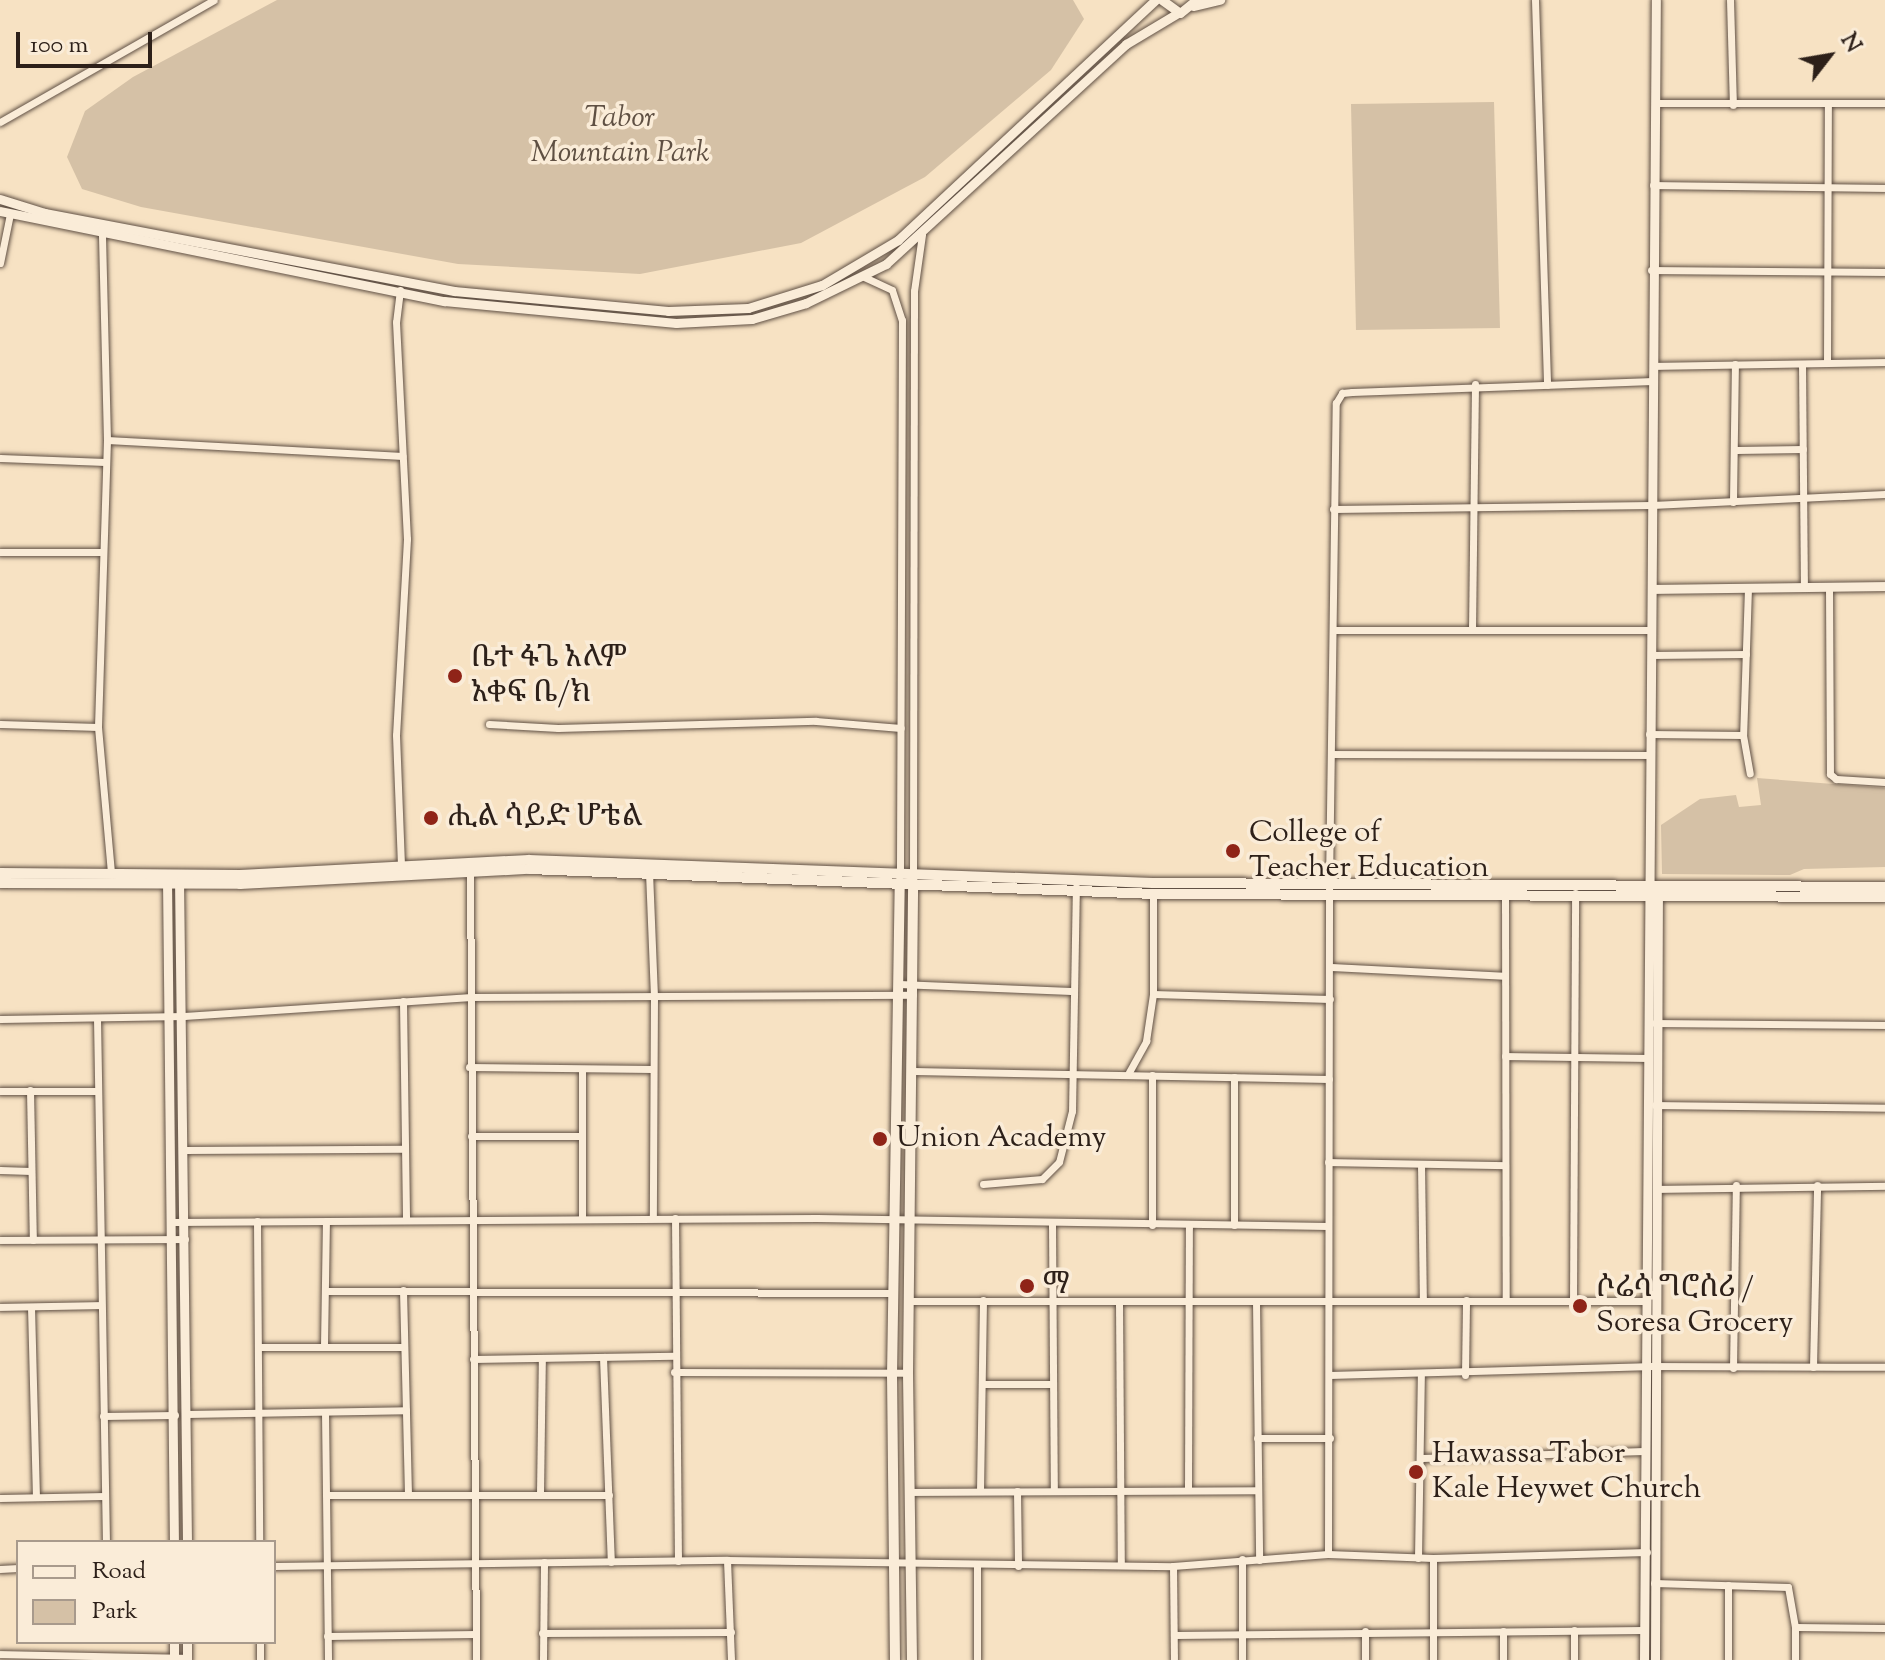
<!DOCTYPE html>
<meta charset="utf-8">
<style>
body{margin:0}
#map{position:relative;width:1885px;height:1660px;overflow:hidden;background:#f7e2c3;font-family:"Sorts Mill Goudy","Noto Serif Ethiopic",serif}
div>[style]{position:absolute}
.green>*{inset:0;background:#d5c1a6}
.roads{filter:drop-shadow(0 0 2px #605044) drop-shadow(0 0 2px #605044)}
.minor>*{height:7px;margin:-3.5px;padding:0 3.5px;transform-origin:3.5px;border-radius:3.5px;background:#faecd8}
.tertiary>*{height:9px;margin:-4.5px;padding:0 4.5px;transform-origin:4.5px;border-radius:4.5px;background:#faecd8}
.secondary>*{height:10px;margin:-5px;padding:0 5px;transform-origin:5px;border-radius:5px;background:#faecd8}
.dots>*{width:22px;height:22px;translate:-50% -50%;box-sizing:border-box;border:4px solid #faecd8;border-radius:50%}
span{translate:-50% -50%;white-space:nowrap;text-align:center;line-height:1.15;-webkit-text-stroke:7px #faecd8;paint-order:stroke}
.park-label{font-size:30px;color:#5f5043;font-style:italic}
.poi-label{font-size:30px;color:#2d2019}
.left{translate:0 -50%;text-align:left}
.legend{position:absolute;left:16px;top:1540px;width:260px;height:104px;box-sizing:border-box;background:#faecd8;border:2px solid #a89a8c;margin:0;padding:10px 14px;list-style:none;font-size:24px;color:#2d2019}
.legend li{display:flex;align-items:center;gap:16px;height:40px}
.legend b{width:40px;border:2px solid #a89a8c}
.north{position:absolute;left:1789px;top:16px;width:80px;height:80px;-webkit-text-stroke:6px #faecd8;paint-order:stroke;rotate:59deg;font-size:22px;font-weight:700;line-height:32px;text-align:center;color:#2d2019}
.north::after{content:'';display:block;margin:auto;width:28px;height:36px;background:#2d2019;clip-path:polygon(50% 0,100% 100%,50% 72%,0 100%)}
.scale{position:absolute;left:16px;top:32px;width:136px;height:36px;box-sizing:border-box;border:4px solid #2d2019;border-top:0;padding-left:10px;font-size:24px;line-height:28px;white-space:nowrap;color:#2d2019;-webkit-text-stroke:6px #faecd8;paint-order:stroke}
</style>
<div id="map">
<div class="green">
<div style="clip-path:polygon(277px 0,1073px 0,1084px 19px,1051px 70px,925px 177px,801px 243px,640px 274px,458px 264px,141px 207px,82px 189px,67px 157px,85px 111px,133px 77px)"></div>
<div style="clip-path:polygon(1494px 102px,1500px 328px,1356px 330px,1351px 104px)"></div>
<div style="clip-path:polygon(1757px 778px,1885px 788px,1885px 867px,1804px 869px,1790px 875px,1662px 874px,1661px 825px,1700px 799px,1736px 795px,1739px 807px,1761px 805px)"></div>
</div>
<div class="roads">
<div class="minor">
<div style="left:1535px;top:0;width:385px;rotate:88.2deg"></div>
<div style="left:1730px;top:0;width:105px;rotate:88.4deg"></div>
<div style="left:1655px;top:103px;width:230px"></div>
<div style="left:0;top:122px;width:246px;rotate:-29.7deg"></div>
<div style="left:1653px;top:185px;width:232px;rotate:0.7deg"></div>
<div style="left:102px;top:236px;width:204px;rotate:88.6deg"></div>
<div style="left:107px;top:440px;width:287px;rotate:91.8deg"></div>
<div style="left:98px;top:727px;width:148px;rotate:84.9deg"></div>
<div style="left:0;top:263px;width:50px;rotate:-78.5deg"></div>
<div style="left:1651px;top:270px;width:234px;rotate:0.5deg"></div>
<div style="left:862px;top:276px;width:33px;rotate:25deg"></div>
<div style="left:892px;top:290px;width:32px;rotate:72deg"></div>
<div style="left:902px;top:320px;width:554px;rotate:90.21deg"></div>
<div style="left:400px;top:290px;width:32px;rotate:97deg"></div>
<div style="left:396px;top:322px;width:217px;rotate:87.1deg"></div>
<div style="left:407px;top:539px;width:196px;rotate:93.2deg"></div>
<div style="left:396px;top:735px;width:132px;rotate:87.8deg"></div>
<div style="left:1827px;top:363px;width:259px;rotate:-89.8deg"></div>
<div style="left:1802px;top:364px;width:224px;rotate:89.5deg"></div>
<div style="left:1653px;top:366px;width:232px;rotate:-1deg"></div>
<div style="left:107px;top:440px;width:296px;rotate:3.1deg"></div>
<div style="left:1736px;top:450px;width:67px;rotate:-0.9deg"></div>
<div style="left:0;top:458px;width:105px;rotate:2.2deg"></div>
<div style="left:1733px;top:502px;width:138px;rotate:-89.2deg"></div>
<div style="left:1333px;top:509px;width:319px;rotate:-0.7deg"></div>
<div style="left:1652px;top:505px;width:233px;rotate:-2.7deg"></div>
<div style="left:0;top:552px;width:100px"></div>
<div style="left:1748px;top:588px;width:147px;rotate:91.9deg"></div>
<div style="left:1743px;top:735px;width:39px;rotate:80deg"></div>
<div style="left:1829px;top:588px;width:186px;rotate:89.7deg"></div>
<div style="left:1830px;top:774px;width:8px;rotate:40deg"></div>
<div style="left:1836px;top:779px;width:49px;rotate:3.5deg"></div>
<div style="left:1333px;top:630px;width:319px"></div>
<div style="left:1472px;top:630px;width:246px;rotate:-89.3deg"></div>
<div style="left:1651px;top:655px;width:95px;rotate:-0.6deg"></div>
<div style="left:0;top:724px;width:98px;rotate:1.8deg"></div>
<div style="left:489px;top:724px;width:69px;rotate:3.3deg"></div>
<div style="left:558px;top:728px;width:258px;rotate:-1.6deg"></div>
<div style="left:816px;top:721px;width:85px;rotate:4.7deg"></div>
<div style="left:1649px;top:734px;width:94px;rotate:0.6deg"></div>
<div style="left:1331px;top:754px;width:318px;rotate:0.2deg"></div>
<div style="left:470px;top:872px;width:788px;rotate:89.56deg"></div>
<div style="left:649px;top:872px;width:125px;rotate:87.7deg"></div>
<div style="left:654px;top:997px;width:221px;rotate:90.3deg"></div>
<div style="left:913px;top:874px;width:583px;rotate:-89.9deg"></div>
<div style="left:914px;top:291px;width:57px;rotate:-81.9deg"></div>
<div style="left:1505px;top:894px;width:406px;rotate:89.9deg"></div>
<div style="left:1330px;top:967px;width:175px;rotate:2.9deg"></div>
<div style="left:899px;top:984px;width:172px;rotate:2.3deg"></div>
<div style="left:1153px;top:994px;width:177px;rotate:1.6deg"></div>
<div style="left:403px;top:1001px;width:217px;rotate:89.2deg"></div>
<div style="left:97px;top:1018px;width:524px;rotate:89.02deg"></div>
<div style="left:0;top:1019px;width:184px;rotate:-0.9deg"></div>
<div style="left:184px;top:1016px;width:288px;rotate:-3.8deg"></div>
<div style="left:471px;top:997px;width:442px;rotate:-0.3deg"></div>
<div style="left:1655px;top:1023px;width:230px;rotate:0.5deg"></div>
<div style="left:1505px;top:1056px;width:141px;rotate:0.8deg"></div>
<div style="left:469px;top:1067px;width:184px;rotate:0.6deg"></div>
<div style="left:914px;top:1071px;width:415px;rotate:1.1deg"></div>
<div style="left:1128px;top:1074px;width:38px;rotate:-61deg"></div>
<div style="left:1146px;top:1041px;width:48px;rotate:-81.5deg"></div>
<div style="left:1153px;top:994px;width:101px;rotate:-90deg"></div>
<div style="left:30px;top:1090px;width:150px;rotate:88.9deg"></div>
<div style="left:0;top:1091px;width:98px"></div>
<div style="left:1655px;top:1105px;width:230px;rotate:0.7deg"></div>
<div style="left:471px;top:1136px;width:111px"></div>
<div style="left:184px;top:1150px;width:220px;rotate:-0.3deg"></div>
<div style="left:1328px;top:1162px;width:177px;rotate:1deg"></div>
<div style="left:1421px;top:1164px;width:136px;rotate:89.2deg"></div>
<div style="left:0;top:1170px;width:31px;rotate:2deg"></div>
<div style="left:983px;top:1184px;width:59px;rotate:-4.8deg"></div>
<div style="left:1042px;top:1179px;width:24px;rotate:-45deg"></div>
<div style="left:1059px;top:1162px;width:53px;rotate:-75.7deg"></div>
<div style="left:1072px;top:1111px;width:224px;rotate:-89deg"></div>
<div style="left:1656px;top:1189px;width:229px;rotate:-0.8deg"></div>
<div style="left:675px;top:1218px;width:343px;rotate:89.5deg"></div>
<div style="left:582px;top:1219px;width:150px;rotate:-90deg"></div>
<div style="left:257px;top:1221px;width:321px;rotate:89.6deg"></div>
<div style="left:173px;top:1222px;width:644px;rotate:-0.36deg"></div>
<div style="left:817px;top:1218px;width:511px;rotate:0.9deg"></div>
<div style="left:1052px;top:1224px;width:267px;rotate:89.6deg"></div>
<div style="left:1152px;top:1225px;width:150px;rotate:-90deg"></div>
<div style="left:1234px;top:1225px;width:148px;rotate:-90deg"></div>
<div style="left:0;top:1240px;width:185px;rotate:-0.3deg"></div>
<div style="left:403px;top:1290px;width:204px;rotate:88.6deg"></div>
<div style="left:326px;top:1291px;width:568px;rotate:0.2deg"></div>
<div style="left:910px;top:1301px;width:736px"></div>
<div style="left:1256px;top:1301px;width:259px;rotate:89.3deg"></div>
<div style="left:1573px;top:1301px;width:408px;rotate:-89.7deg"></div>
<div style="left:1119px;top:1302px;width:263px;rotate:89.6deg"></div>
<div style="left:0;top:1307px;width:101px;rotate:-1.1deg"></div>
<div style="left:31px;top:1307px;width:190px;rotate:88.5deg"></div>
<div style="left:324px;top:1346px;width:125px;rotate:-89.1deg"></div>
<div style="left:258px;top:1347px;width:146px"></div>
<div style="left:603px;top:1357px;width:205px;rotate:87.8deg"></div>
<div style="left:473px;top:1359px;width:201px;rotate:-0.9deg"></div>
<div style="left:1813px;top:1367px;width:182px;rotate:-88.7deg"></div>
<div style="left:1733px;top:1368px;width:183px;rotate:-89.1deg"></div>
<div style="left:674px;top:1372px;width:234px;rotate:0.2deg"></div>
<div style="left:1329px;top:1375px;width:316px;rotate:-1.6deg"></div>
<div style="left:1645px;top:1366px;width:240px;rotate:0.2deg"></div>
<div style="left:1465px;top:1375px;width:75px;rotate:-89.2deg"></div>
<div style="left:982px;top:1384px;width:71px"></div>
<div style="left:325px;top:1412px;width:248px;rotate:89.3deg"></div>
<div style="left:187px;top:1414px;width:219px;rotate:-1deg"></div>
<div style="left:103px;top:1416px;width:72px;rotate:-0.8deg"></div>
<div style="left:1257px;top:1438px;width:73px"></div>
<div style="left:1422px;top:1458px;width:222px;rotate:-1.8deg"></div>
<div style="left:1188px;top:1490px;width:265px;rotate:-89.8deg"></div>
<div style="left:980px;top:1491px;width:191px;rotate:-89.1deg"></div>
<div style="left:1017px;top:1491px;width:75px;rotate:89.2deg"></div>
<div style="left:908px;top:1492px;width:349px;rotate:-0.3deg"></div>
<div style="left:540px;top:1493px;width:135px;rotate:-89.2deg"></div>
<div style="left:326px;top:1495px;width:283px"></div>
<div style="left:0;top:1498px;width:105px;rotate:-1.1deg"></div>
<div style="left:1328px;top:1554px;width:670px;rotate:-89.91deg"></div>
<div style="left:1329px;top:884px;width:481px;rotate:-89.2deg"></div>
<div style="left:1336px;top:403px;width:12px;rotate:-59deg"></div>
<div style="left:1342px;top:393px;width:10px;rotate:-6deg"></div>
<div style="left:1352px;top:392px;width:301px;rotate:-2.1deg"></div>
<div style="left:1418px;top:1558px;width:183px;rotate:-89.1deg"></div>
<div style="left:1433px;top:1558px;width:102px;rotate:90deg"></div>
<div style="left:1242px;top:1559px;width:101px;rotate:90deg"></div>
<div style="left:727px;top:1560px;width:100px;rotate:87.7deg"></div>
<div style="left:274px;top:1566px;width:453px;rotate:-0.8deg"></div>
<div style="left:727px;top:1560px;width:446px;rotate:0.8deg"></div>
<div style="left:1173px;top:1566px;width:155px;rotate:-4.4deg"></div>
<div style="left:1328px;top:1554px;width:105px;rotate:2.2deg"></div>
<div style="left:1433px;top:1558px;width:214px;rotate:-1.6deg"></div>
<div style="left:1173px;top:1566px;width:94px;rotate:89.4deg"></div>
<div style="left:0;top:1569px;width:18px;rotate:-3deg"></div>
<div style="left:1654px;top:1583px;width:134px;rotate:1.7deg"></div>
<div style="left:1788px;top:1587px;width:41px;rotate:80.1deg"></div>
<div style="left:1795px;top:1627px;width:33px;rotate:90deg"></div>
<div style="left:1795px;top:1627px;width:90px;rotate:0.6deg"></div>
<div style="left:542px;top:1633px;width:189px;rotate:-0.3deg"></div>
<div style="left:1174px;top:1635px;width:469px;rotate:-0.6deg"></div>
<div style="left:327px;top:1636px;width:149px;rotate:-0.8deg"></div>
<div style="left:260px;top:1642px;width:18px;rotate:90deg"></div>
<div style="left:0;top:1654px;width:187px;rotate:1.2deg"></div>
<div style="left:543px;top:1660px;width:98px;rotate:-89.4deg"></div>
<div style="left:977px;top:1660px;width:96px;rotate:-90deg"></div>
<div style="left:1365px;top:1660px;width:29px;rotate:-90deg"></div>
<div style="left:1503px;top:1660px;width:29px;rotate:-90deg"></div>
<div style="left:1574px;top:1660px;width:30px;rotate:-90deg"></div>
<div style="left:1728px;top:1660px;width:75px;rotate:-90deg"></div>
</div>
<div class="tertiary">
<div style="left:1162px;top:0;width:22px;rotate:36deg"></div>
<div style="left:1180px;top:13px;width:21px;rotate:-39deg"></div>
<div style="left:1193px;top:6px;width:28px;rotate:-13deg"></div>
<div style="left:0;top:199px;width:47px;rotate:17.3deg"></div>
<div style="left:45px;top:213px;width:416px;rotate:10.8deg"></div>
<div style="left:454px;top:291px;width:215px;rotate:5.3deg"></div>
<div style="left:668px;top:311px;width:80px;rotate:-2.1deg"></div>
<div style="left:748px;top:308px;width:77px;rotate:-17.3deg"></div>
<div style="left:822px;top:285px;width:88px;rotate:-30.6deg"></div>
<div style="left:898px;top:240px;width:352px;rotate:-43deg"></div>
<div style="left:0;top:211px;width:453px;rotate:11.5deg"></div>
<div style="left:444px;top:301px;width:233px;rotate:5.4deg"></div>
<div style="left:676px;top:323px;width:76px;rotate:-3deg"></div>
<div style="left:752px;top:319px;width:56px;rotate:-16.5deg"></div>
<div style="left:806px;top:303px;width:89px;rotate:-26deg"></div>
<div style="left:886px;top:264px;width:326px;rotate:-42.5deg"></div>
<div style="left:1126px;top:44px;width:61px;rotate:-30.8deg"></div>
<div style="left:1652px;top:589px;width:233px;rotate:-0.7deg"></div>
<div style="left:179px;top:878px;width:664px;rotate:89.31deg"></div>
<div style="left:167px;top:879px;width:663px;rotate:89.4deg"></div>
<div style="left:187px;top:1642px;width:18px;rotate:90deg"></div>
<div style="left:174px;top:1660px;width:18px;rotate:-90deg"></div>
<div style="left:1644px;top:1660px;width:1660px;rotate:-89.59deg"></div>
<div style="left:1655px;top:1660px;width:769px;rotate:-89.78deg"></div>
</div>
<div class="secondary">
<div style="left:0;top:873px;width:240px;rotate:0.5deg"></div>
<div style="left:240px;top:875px;width:289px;rotate:-3deg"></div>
<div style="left:529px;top:860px;width:624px;rotate:2.11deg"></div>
<div style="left:1153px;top:883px;width:732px;rotate:0.31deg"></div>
<div style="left:0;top:883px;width:240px;rotate:0.2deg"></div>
<div style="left:240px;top:884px;width:289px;rotate:-3deg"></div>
<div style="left:529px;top:869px;width:625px;rotate:2.29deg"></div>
<div style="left:1153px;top:894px;width:732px;rotate:0.23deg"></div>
<div style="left:895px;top:1660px;width:284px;rotate:-90.6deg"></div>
<div style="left:892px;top:1376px;width:494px;rotate:-89.1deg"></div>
<div style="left:912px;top:1660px;width:287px;rotate:-90.8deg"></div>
<div style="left:908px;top:1373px;width:491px;rotate:-89.4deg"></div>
</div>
</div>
<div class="dots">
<div style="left:455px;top:676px;background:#8f2418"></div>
<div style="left:431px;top:818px;background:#8f2418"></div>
<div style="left:1233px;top:851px;background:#8f2418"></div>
<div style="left:880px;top:1139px;background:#8f2418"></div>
<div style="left:1027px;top:1286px;background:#8f2418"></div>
<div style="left:1580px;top:1306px;background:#8f2418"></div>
<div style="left:1416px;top:1472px;background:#8f2418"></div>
</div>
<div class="park-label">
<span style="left:620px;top:136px">Tabor<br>Mountain Park</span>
</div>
<div class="poi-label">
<span class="left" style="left:471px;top:676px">ቤተ ፋጌ አለም<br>አቀፍ ቤ/ክ</span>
<span class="left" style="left:447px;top:818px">ሒል ሳይድ ሆቴል</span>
<span class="left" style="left:1249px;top:851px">College of<br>Teacher Education</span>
<span class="left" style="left:896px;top:1139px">Union Academy</span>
<span class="left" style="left:1043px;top:1286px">ማ</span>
<span class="left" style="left:1596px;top:1306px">ሶሬሳ ግሮሰሪ /<br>Soresa Grocery</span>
<span class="left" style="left:1432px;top:1472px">Hawassa Tabor<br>Kale Heywet Church</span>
</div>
<ul class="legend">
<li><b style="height:10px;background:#faecd8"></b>Road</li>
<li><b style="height:22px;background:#d5c1a6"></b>Park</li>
</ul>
<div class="north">N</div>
<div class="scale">100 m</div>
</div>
